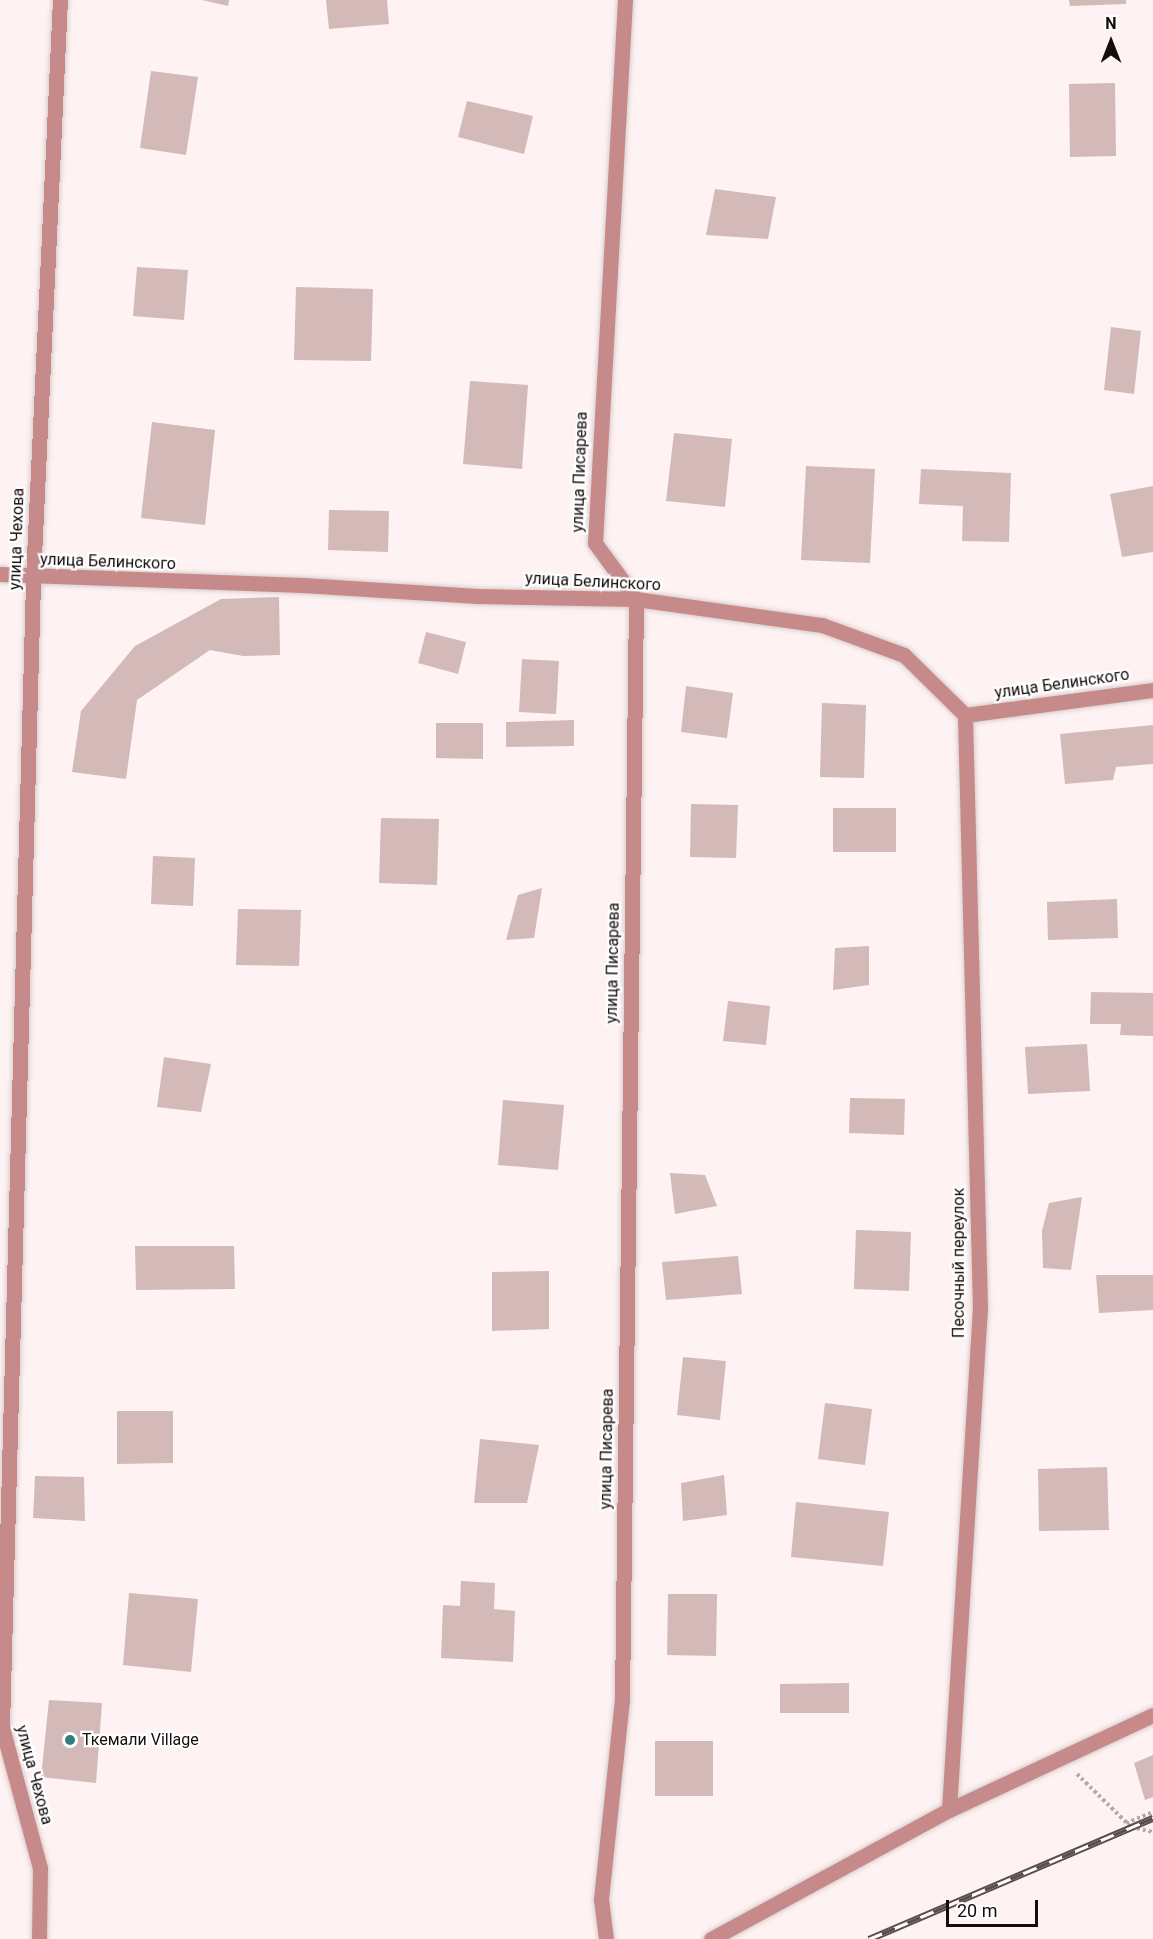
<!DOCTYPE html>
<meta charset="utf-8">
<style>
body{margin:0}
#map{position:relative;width:1153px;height:1939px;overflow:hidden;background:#fef2f2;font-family:Roboto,sans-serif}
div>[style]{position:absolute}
.building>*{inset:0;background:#d4b9b9}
.path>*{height:4px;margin-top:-2px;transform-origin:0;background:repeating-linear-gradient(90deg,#b6abab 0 3px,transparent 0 6px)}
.roads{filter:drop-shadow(0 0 2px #d9cdcd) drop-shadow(0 0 2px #d9cdcd)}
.minor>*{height:15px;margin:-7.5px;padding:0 7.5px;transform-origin:7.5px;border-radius:7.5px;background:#c78a8b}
.rail>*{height:7px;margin-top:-3.5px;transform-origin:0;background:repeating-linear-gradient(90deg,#fff 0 14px,#584e4e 0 28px);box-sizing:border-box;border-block:2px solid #584e4e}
.dots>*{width:16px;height:16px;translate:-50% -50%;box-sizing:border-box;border:3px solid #fff;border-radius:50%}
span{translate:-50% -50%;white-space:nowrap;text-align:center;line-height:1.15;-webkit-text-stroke:4.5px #fff;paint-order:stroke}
.street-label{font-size:16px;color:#150c0c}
.poi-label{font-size:16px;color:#150c0c}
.left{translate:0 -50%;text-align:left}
.north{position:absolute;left:1081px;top:12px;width:60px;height:60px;-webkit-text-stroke:4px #fff;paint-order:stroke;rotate:0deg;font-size:16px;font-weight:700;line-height:24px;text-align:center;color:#150c0c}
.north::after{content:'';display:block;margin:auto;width:21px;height:27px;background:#150c0c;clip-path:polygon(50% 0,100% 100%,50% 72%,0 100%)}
.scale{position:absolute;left:946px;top:1900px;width:92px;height:27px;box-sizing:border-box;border:3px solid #150c0c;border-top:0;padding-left:8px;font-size:18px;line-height:21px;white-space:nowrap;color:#150c0c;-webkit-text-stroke:4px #fff;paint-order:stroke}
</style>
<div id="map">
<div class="building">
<div style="clip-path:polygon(202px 0,229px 0,228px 6px)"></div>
<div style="clip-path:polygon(326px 0,387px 0,389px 24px,329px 29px)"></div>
<div style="clip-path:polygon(1069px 0,1126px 0,1126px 4px,1070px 6px)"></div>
<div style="clip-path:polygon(151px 71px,198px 77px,186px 155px,140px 148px)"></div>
<div style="clip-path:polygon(1115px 83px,1116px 156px,1070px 157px,1069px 84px)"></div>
<div style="clip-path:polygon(467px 101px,533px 116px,524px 154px,458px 137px)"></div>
<div style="clip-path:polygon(715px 189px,776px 197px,768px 239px,706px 235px)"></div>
<div style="clip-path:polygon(137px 267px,188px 270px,184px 320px,133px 316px)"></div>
<div style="clip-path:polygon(296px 287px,373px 289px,371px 361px,294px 360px)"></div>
<div style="clip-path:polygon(1111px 327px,1141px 331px,1134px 394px,1104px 390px)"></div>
<div style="clip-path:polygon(470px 381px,528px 385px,522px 469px,463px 464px)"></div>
<div style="clip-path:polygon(152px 422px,215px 430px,205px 525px,141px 518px)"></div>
<div style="clip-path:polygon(674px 433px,732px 439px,725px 507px,666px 501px)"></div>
<div style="clip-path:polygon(806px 466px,875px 469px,870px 563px,801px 560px)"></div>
<div style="clip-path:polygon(921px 469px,1011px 473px,1009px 542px,962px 541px,963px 506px,919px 504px)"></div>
<div style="clip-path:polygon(1153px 486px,1153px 552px,1122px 557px,1110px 494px)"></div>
<div style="clip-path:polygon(329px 510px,389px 511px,388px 552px,328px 550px)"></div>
<div style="clip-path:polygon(279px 597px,280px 655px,243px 656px,210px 650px,137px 700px,126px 779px,72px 772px,81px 711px,135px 646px,221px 599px)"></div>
<div style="clip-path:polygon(426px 632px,466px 642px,458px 674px,418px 663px)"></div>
<div style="clip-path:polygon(522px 659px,559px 661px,556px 714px,519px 712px)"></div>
<div style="clip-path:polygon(686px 686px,733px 693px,727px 738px,681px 732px)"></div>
<div style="clip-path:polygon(822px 703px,866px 705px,864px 778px,820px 777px)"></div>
<div style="clip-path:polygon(574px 720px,574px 746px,506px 747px,506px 722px)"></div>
<div style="clip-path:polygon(436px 723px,483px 723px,483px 759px,436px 758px)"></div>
<div style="clip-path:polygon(1153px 725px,1153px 764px,1116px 767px,1113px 780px,1065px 784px,1060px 734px)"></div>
<div style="clip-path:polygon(691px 804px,738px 805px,736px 858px,690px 857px)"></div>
<div style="clip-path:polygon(833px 808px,896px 808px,896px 852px,833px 852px)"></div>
<div style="clip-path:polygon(381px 818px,439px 819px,437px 885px,379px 883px)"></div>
<div style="clip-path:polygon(153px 856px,195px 858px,193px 906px,151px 904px)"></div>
<div style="clip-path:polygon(542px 888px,534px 938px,506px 940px,518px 895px)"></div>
<div style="clip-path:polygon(1117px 899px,1118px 938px,1048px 940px,1047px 902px)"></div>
<div style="clip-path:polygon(238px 909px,301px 910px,299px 966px,236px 965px)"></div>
<div style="clip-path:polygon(869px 946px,869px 985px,833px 990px,835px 948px)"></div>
<div style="clip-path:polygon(1091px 992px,1153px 993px,1153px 1036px,1120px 1035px,1121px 1024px,1090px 1024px)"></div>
<div style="clip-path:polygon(728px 1001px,770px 1006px,766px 1045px,723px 1041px)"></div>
<div style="clip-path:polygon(1087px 1044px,1090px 1091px,1028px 1094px,1025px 1047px)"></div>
<div style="clip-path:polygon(164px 1057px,211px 1064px,201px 1112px,157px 1107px)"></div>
<div style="clip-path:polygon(850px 1098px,905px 1099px,904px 1135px,849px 1133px)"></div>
<div style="clip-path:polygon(503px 1100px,564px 1105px,558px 1170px,498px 1165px)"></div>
<div style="clip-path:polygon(670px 1173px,705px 1175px,717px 1206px,675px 1214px)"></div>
<div style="clip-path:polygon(1082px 1197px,1071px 1270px,1043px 1268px,1042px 1231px,1049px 1203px)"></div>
<div style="clip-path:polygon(856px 1230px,911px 1232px,909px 1291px,854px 1289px)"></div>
<div style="clip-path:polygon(135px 1246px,234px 1246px,235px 1289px,136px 1290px)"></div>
<div style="clip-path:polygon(738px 1256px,742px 1294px,666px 1300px,662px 1262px)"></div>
<div style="clip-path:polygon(549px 1271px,549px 1329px,492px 1331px,492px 1272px)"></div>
<div style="clip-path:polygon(1096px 1275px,1153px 1275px,1153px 1310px,1099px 1313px)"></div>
<div style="clip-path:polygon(683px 1357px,726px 1361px,720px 1420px,677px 1415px)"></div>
<div style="clip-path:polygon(825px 1403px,872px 1409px,865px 1465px,818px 1459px)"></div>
<div style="clip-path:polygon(117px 1411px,173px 1411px,173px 1463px,117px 1464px)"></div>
<div style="clip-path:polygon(480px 1439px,539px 1445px,527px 1503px,474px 1503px)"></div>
<div style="clip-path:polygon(1107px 1467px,1109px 1530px,1039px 1531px,1038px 1469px)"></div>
<div style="clip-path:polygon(724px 1475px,727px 1515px,683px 1521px,681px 1483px)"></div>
<div style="clip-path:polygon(35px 1476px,84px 1477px,85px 1521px,33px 1518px)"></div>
<div style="clip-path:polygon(796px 1502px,889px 1512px,883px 1566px,791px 1557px)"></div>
<div style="clip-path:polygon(461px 1581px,495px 1583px,494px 1609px,515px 1611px,513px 1662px,441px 1658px,443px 1605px,460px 1606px)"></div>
<div style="clip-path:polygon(129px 1593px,198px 1599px,191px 1672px,123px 1665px)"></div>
<div style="clip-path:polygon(668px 1594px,717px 1594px,716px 1656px,667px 1655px)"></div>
<div style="clip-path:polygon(849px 1683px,849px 1713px,780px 1713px,780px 1684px)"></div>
<div style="clip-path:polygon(49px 1700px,102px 1703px,96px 1783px,41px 1777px)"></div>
<div style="clip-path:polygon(655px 1741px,713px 1741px,713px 1796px,655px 1796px)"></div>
<div style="clip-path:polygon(1153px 1755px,1153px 1797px,1145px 1800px,1134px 1763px)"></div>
</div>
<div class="path">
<div style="left:1077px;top:1774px;width:76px;rotate:44.5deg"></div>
<div style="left:1131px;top:1827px;width:23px;rotate:13deg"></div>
<div style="left:1126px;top:1823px;width:29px;rotate:-22deg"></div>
</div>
<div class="roads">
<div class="minor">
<div style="left:0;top:574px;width:303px;rotate:2.1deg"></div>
<div style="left:303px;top:585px;width:175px;rotate:3.6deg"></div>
<div style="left:478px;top:596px;width:158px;rotate:1.1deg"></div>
<div style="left:636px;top:599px;width:188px;rotate:8deg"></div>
<div style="left:822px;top:625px;width:87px;rotate:20.1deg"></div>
<div style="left:904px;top:655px;width:86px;rotate:44.5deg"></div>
<div style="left:965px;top:715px;width:190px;rotate:-7.6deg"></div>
<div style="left:949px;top:1810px;width:503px;rotate:-86.47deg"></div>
<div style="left:980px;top:1308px;width:593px;rotate:-91.45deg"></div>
<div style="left:39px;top:1939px;width:71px;rotate:-89.2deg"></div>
<div style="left:40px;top:1868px;width:146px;rotate:-105.1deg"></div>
<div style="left:2px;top:1727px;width:1149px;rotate:-88.45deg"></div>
<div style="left:33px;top:578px;width:579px;rotate:-87.33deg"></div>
<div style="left:606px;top:1939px;width:40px;rotate:-97.1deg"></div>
<div style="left:601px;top:1899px;width:200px;rotate:-84deg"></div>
<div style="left:622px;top:1700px;width:1101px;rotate:-89.27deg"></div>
<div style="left:636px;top:599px;width:69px;rotate:-126.2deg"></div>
<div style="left:595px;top:543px;width:544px;rotate:-86.84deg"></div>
<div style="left:711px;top:1939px;width:271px;rotate:-28.5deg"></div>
<div style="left:949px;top:1810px;width:225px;rotate:-25deg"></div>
</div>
</div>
<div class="rail">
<div style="left:869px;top:1939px;width:309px;rotate:-23.1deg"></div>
</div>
<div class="dots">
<div style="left:70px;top:1740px;background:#327c7e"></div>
</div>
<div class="street-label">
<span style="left:580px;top:472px;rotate:-88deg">улица Писарева</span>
<span style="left:17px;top:539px;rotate:-88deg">улица Чехова</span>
<span style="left:108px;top:562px;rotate:2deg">улица Белинского</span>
<span style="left:593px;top:582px;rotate:3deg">улица Белинского</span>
<span style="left:1062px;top:684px;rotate:-8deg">улица Белинского</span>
<span style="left:613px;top:963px;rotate:-89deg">улица Писарева</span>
<span style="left:959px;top:1263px;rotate:-90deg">Песочный переулок</span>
<span style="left:607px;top:1449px;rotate:-89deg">улица Писарева</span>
<span style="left:34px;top:1775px;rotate:75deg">улица Чехова</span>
</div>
<div class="poi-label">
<span class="left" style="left:82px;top:1740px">Ткемали Village</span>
</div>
<div class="north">N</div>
<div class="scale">20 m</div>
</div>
